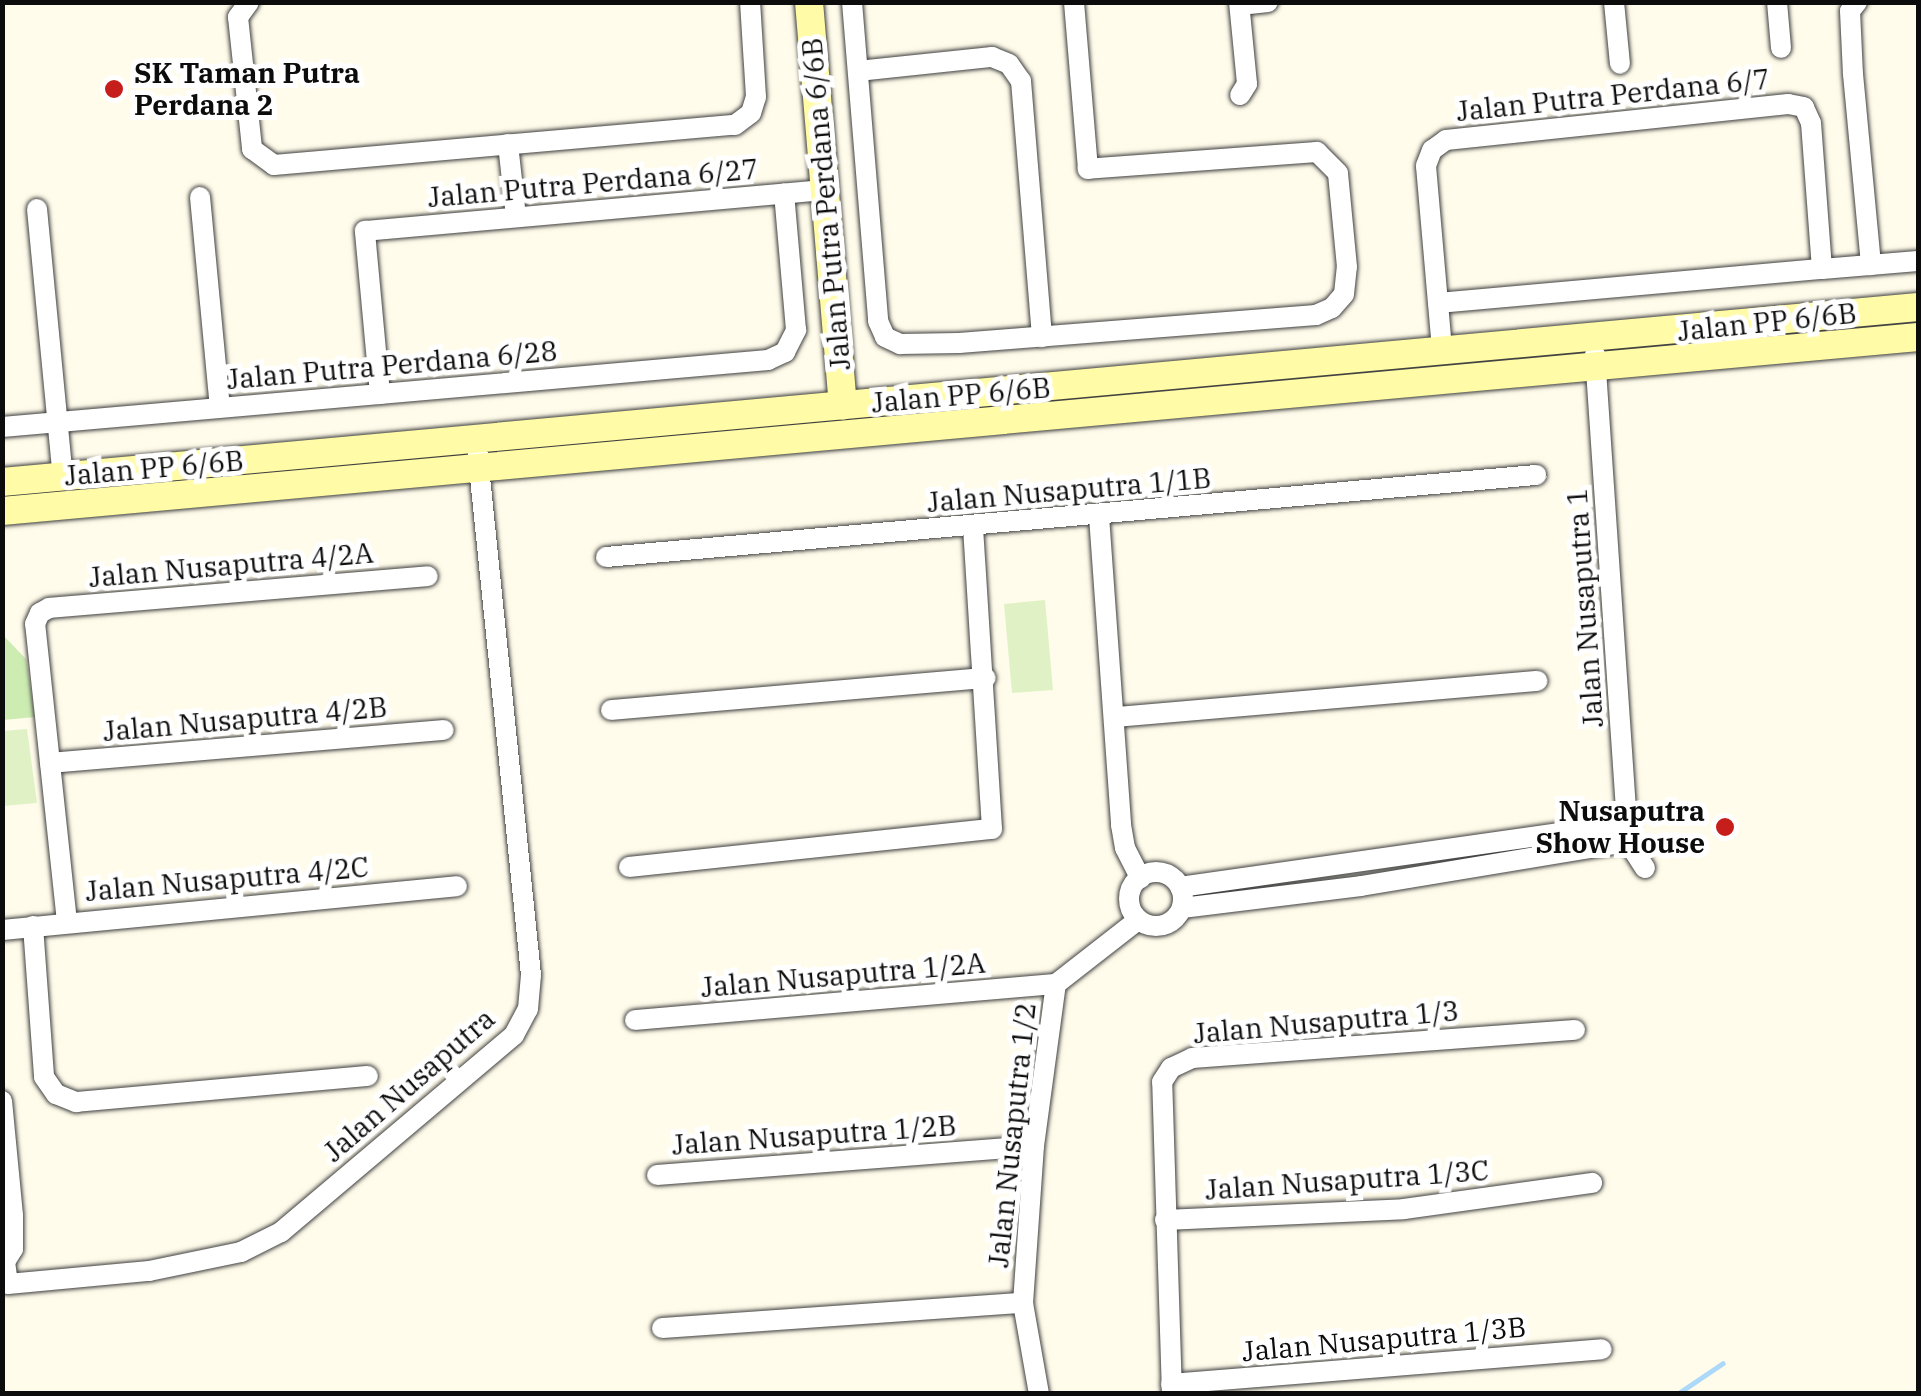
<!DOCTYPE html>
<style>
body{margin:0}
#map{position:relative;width:1921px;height:1396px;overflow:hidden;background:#fffceb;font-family:"IBM Plex Serif",serif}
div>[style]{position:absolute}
.green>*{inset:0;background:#cdecb2}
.pitch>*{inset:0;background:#e0f2c5}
.stream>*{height:5px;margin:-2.5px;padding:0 2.5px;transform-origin:2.5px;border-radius:2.5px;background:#acd8fa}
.roads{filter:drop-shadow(0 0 2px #3f3f3f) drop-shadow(0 0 2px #3f3f3f)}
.street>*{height:20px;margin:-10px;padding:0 10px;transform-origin:10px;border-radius:10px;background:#fff}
.street>.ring{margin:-10px;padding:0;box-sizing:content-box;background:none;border:20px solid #fff;border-radius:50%}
.secondary>*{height:28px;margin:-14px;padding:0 14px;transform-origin:14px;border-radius:14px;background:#fffba6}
.dots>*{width:28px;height:28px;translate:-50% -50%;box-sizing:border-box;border:5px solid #fff;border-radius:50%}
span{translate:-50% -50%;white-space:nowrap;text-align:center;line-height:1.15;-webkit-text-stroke:10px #fff;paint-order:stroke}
.poi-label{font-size:28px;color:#0c0c0c;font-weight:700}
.left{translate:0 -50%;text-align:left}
.right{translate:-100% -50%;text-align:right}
.street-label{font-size:28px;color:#0c0c0c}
.frame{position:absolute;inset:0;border:5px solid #0c0c0c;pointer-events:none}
</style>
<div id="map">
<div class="green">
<div style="clip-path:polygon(2px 634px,26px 659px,35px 717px,3px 720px)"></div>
</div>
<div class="pitch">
<div style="clip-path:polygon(1045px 600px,1053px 690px,1012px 693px,1004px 604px)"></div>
<div style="clip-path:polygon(27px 729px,37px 803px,3px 806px,3px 731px)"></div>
</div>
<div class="stream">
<div style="left:1677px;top:1394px;width:55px;rotate:-34deg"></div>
</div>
<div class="roads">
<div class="street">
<div style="left:249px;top:2px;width:19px;rotate:126deg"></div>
<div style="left:238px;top:17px;width:133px;rotate:83.9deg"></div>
<div style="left:252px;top:149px;width:27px;rotate:36deg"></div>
<div style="left:274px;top:165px;width:463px;rotate:-5deg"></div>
<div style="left:735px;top:125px;width:20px;rotate:-37deg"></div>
<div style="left:751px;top:113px;width:17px;rotate:-73deg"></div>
<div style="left:756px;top:97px;width:95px;rotate:-93.6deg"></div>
<div style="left:852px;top:2px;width:320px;rotate:85.3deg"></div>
<div style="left:878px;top:321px;width:17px;rotate:66deg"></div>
<div style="left:885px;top:337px;width:17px;rotate:25deg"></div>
<div style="left:900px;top:344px;width:59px;rotate:-1deg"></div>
<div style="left:959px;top:343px;width:358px;rotate:-4.5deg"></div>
<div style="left:1316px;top:315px;width:17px;rotate:-24deg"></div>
<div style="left:1332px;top:308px;width:18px;rotate:-49deg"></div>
<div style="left:1344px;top:294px;width:27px;rotate:-84deg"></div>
<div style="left:1347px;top:267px;width:94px;rotate:-95.5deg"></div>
<div style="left:1338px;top:173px;width:30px;rotate:-135deg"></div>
<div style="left:1317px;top:152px;width:230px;rotate:175.8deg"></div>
<div style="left:1088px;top:169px;width:168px;rotate:-94.8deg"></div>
<div style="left:1239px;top:2px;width:82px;rotate:84.4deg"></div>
<div style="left:1247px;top:84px;width:13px;rotate:122deg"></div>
<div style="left:1614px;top:2px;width:62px;rotate:84.5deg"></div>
<div style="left:1777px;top:2px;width:46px;rotate:85deg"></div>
<div style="left:1857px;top:2px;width:11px;rotate:128deg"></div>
<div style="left:1850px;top:11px;width:63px;rotate:87.3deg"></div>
<div style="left:1853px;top:74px;width:192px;rotate:84.6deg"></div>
<div style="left:1240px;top:5px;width:28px;rotate:-6deg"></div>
<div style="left:858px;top:71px;width:135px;rotate:-6deg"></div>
<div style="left:992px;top:57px;width:18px;rotate:22deg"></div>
<div style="left:1009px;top:64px;width:21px;rotate:55deg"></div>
<div style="left:1021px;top:81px;width:257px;rotate:85.3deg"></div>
<div style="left:508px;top:144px;width:73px;rotate:83.7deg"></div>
<div style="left:200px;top:197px;width:211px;rotate:84.6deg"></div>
<div style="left:37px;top:209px;width:269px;rotate:84.5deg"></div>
<div style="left:1822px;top:269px;width:96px;rotate:-4.8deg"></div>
<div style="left:1438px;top:303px;width:386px;rotate:-5.1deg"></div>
<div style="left:1822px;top:269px;width:146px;rotate:-94.3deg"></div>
<div style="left:1811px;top:123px;width:17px;rotate:-114deg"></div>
<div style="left:1804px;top:107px;width:16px;rotate:-169deg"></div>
<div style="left:1788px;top:104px;width:344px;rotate:174deg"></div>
<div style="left:1446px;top:140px;width:17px;rotate:144deg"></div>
<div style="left:1432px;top:150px;width:17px;rotate:111deg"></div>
<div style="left:1426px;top:166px;width:185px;rotate:85deg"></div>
<div style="left:1595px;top:355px;width:488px;rotate:86.1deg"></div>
<div style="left:1628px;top:842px;width:31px;rotate:57deg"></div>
<div style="left:380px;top:394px;width:164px;rotate:-95.3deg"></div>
<div style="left:365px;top:231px;width:462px;rotate:-5.1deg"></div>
<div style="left:2px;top:427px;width:769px;rotate:-5deg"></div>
<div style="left:768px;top:360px;width:19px;rotate:-25deg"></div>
<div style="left:785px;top:352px;width:25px;rotate:-63deg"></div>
<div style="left:796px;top:330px;width:137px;rotate:-95deg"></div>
<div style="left:1099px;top:516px;width:310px;rotate:85.9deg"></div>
<div style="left:1121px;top:825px;width:23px;rotate:80deg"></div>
<div style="left:1125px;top:848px;width:34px;rotate:63deg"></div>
<div style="left:606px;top:557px;width:934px;rotate:-5.04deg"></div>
<div style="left:611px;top:710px;width:376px;rotate:-4.9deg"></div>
<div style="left:1116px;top:717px;width:423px;rotate:-4.9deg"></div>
<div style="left:50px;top:763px;width:395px;rotate:-4.8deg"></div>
<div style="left:629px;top:867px;width:365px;rotate:-6deg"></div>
<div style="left:992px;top:829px;width:303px;rotate:-93.6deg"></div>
<div class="ring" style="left:1129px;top:872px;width:34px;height:34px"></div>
<div style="left:1180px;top:887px;width:453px;rotate:-8.1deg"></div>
<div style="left:1182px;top:908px;width:180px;rotate:-7deg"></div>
<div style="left:1361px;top:886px;width:271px;rotate:-9.4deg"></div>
<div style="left:67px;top:922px;width:300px;rotate:-96.1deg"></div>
<div style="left:35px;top:624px;width:12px;rotate:-66deg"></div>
<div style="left:40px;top:613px;width:10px;rotate:-29deg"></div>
<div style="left:49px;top:608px;width:380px;rotate:-4.8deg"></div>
<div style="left:33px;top:926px;width:151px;rotate:85.8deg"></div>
<div style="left:44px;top:1077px;width:21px;rotate:55deg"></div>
<div style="left:56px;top:1094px;width:22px;rotate:22deg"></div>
<div style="left:76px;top:1102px;width:293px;rotate:-5.1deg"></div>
<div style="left:2px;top:930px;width:457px;rotate:-5.5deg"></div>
<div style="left:635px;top:1020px;width:423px;rotate:-4.9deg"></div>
<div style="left:2px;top:1101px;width:115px;rotate:84.5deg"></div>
<div style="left:13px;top:1215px;width:34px;rotate:90deg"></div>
<div style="left:13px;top:1249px;width:15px;rotate:122deg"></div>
<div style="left:5px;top:1262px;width:22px;rotate:82deg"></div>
<div style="left:8px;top:1284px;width:142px;rotate:-5.3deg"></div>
<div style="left:149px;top:1271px;width:94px;rotate:-11.7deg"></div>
<div style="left:241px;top:1252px;width:45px;rotate:-26.6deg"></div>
<div style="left:281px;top:1232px;width:305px;rotate:-40.2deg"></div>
<div style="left:514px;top:1035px;width:30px;rotate:-62deg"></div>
<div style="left:528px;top:1009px;width:34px;rotate:-85deg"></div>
<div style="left:531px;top:975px;width:540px;rotate:-95.85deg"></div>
<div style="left:657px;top:1175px;width:378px;rotate:-4.4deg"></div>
<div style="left:1165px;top:1220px;width:239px;rotate:-2.6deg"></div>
<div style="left:1404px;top:1209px;width:190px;rotate:-7.9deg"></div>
<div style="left:662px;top:1328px;width:362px;rotate:-4deg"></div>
<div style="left:1171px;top:1384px;width:432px;rotate:-4.6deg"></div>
<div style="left:1039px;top:1394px;width:92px;rotate:-100deg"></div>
<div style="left:1023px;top:1303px;width:157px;rotate:-86deg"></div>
<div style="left:1034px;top:1146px;width:163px;rotate:-82.3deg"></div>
<div style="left:1056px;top:984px;width:104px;rotate:-38deg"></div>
<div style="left:1172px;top:1394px;width:312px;rotate:-91.8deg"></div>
<div style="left:1162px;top:1082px;width:17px;rotate:-57deg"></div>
<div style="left:1171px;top:1068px;width:23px;rotate:-25deg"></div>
<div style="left:1192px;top:1058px;width:384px;rotate:-4.2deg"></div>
</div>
<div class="secondary">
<div style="left:809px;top:2px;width:405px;rotate:85.2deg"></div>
<div style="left:2px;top:482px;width:1924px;rotate:-5.22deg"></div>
<div style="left:2px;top:511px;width:1924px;rotate:-5.19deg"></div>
</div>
</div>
<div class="dots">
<div style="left:114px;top:89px;background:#c51e1b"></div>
<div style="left:1725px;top:827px;background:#c51e1b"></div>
</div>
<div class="poi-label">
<span class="left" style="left:134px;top:89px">SK Taman Putra<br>Perdana 2</span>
<span class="right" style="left:1705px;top:827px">Nusaputra<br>Show House</span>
</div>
<div class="street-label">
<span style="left:1613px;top:95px;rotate:-6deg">Jalan Putra Perdana 6/7</span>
<span style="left:593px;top:183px;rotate:-5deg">Jalan Putra Perdana 6/27</span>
<span style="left:826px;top:204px;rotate:-95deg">Jalan Putra Perdana 6/6B</span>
<span style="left:1767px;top:322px;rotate:-6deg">Jalan PP 6/6B</span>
<span style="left:392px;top:365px;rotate:-5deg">Jalan Putra Perdana 6/28</span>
<span style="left:961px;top:395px;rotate:-5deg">Jalan PP 6/6B</span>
<span style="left:154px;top:468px;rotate:-5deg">Jalan PP 6/6B</span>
<span style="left:1069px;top:490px;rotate:-5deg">Jalan Nusaputra 1/1B</span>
<span style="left:231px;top:565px;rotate:-5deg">Jalan Nusaputra 4/2A</span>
<span style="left:1585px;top:608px;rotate:-94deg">Jalan Nusaputra 1</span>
<span style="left:245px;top:719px;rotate:-5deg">Jalan Nusaputra 4/2B</span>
<span style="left:227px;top:879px;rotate:-5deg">Jalan Nusaputra 4/2C</span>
<span style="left:843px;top:975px;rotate:-5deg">Jalan Nusaputra 1/2A</span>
<span style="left:1326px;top:1022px;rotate:-5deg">Jalan Nusaputra 1/3</span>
<span style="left:409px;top:1085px;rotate:-41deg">Jalan Nusaputra</span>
<span style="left:814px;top:1135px;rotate:-4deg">Jalan Nusaputra 1/2B</span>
<span style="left:1012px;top:1135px;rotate:-84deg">Jalan Nusaputra 1/2</span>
<span style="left:1347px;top:1180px;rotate:-4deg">Jalan Nusaputra 1/3C</span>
<span style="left:1384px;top:1339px;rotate:-5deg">Jalan Nusaputra 1/3B</span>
</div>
<div class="frame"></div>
</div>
